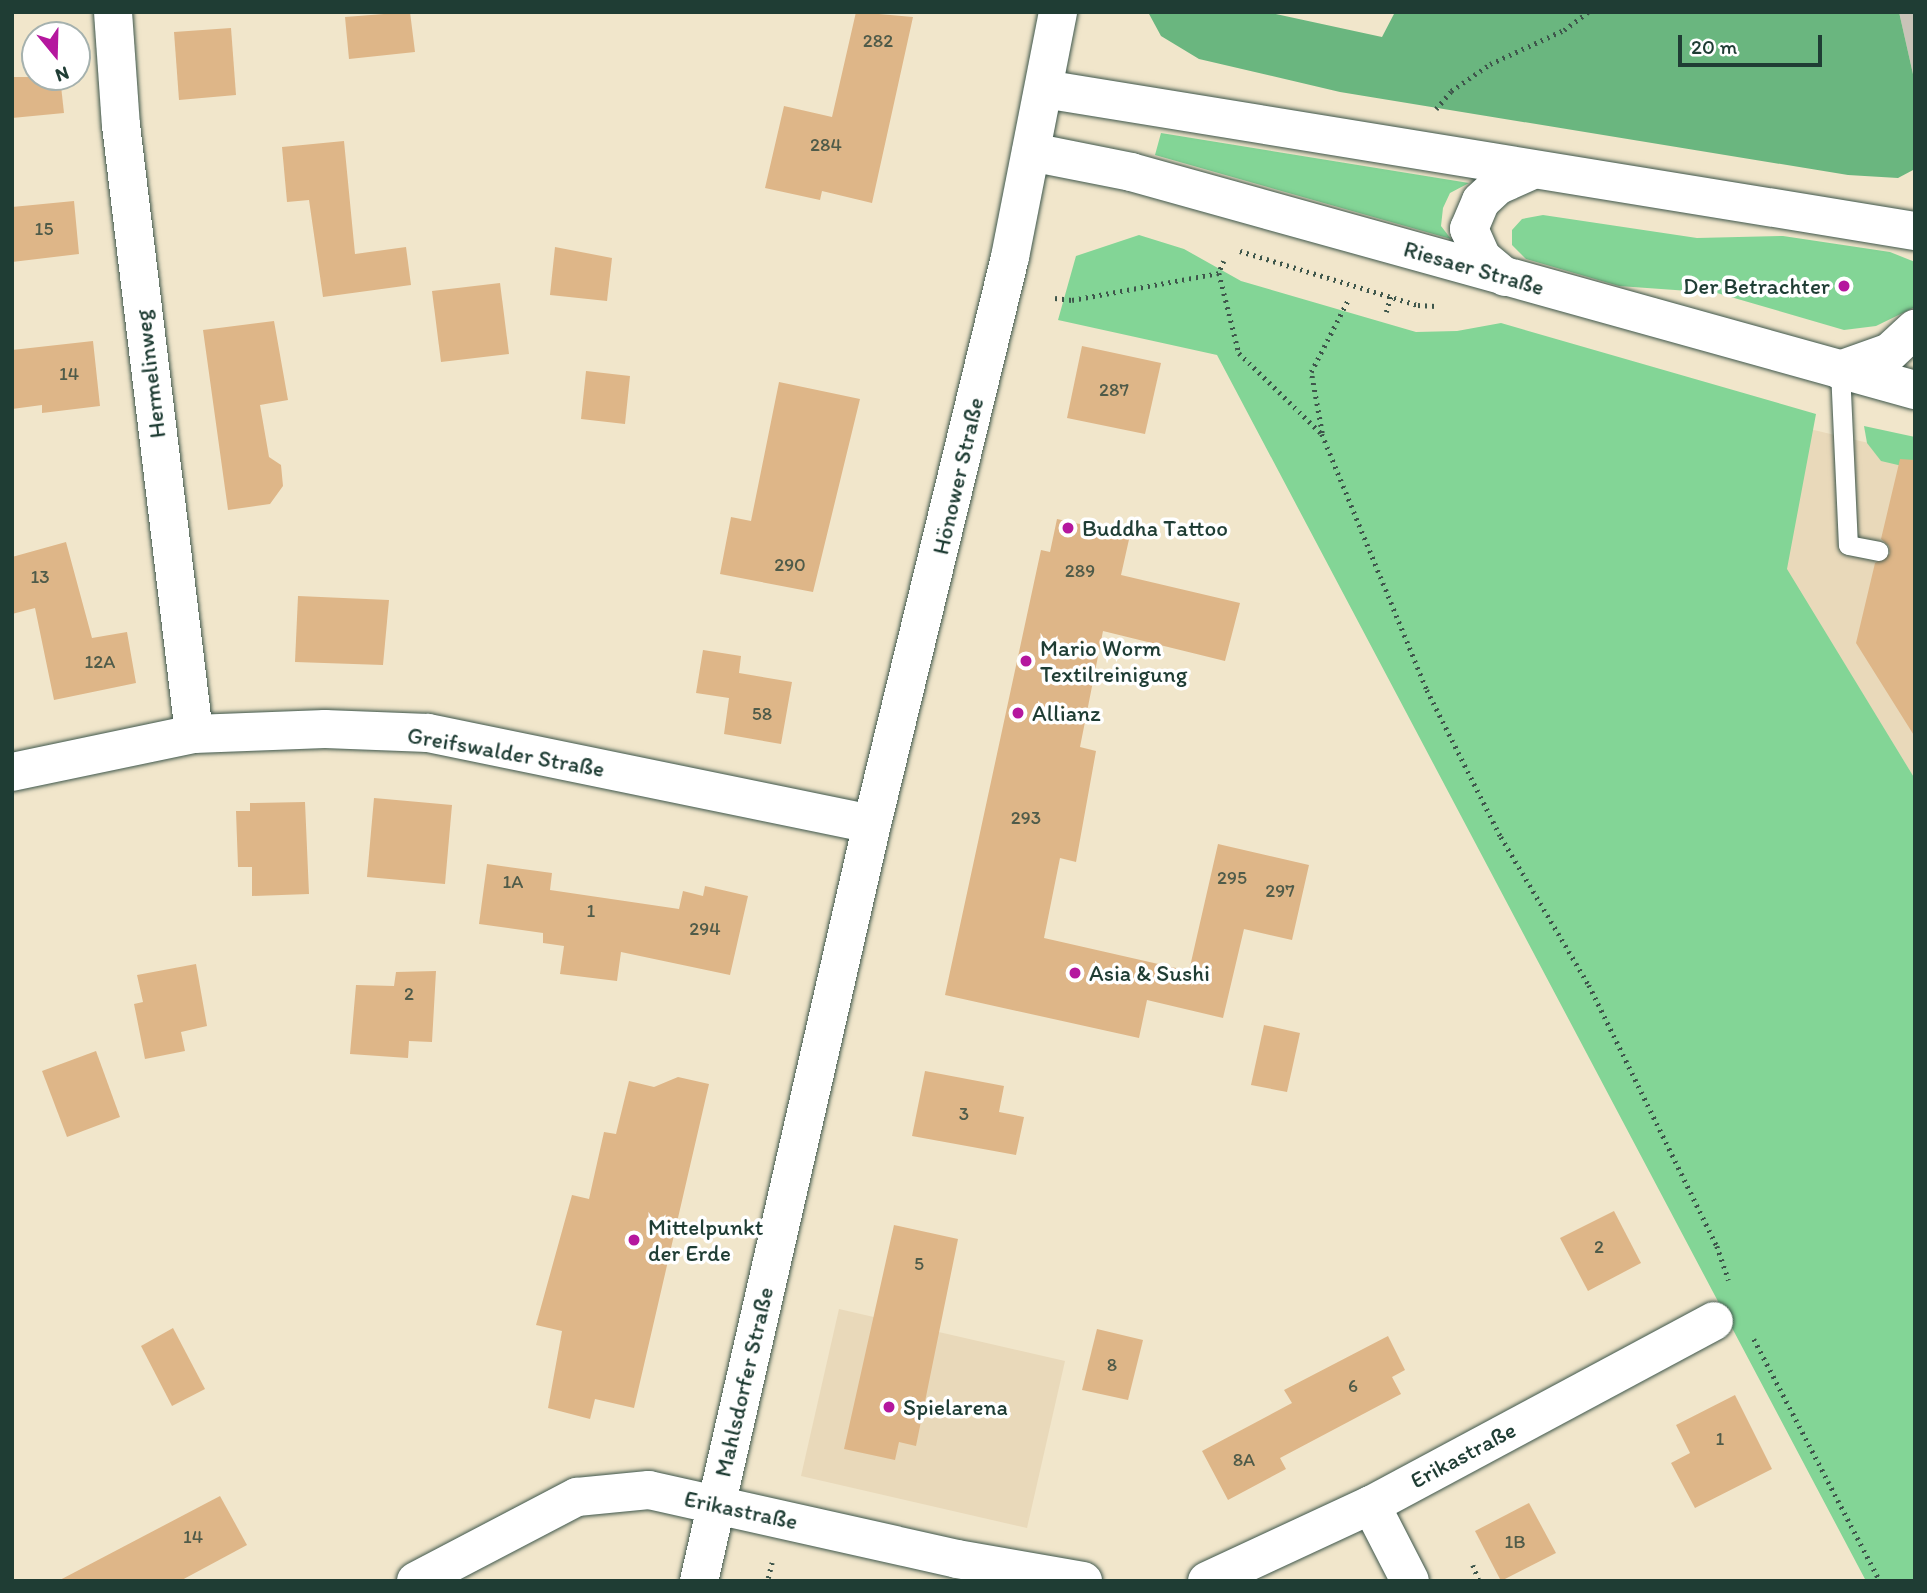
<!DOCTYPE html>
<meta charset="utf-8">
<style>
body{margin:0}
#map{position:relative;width:1927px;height:1593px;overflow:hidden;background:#f1e6cb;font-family:Itim,sans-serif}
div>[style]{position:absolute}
.built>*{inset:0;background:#e9d9ba}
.industrial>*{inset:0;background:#c9c3b8}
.green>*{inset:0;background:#83d596}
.forest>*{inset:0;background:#6ab67f}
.building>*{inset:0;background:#deb688}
.path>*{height:4.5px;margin-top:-2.25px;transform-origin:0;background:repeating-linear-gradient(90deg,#3e564b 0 2px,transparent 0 7px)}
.roads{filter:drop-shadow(0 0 2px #3e564b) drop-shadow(0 0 2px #3e564b)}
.lane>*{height:19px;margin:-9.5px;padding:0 9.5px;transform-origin:9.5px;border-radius:9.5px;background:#fff}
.street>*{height:38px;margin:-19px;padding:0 19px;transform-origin:19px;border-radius:19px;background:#fff}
.secondary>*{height:38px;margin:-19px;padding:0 19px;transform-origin:19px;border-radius:19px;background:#fff}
.dots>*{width:19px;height:19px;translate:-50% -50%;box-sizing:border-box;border:4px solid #fff;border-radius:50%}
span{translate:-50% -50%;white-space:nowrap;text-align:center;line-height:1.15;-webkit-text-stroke:7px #fff;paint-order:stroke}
.number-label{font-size:19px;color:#4f5b49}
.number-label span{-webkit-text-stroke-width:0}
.street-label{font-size:23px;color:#1f3d34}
.poi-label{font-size:23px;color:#1f3d34}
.right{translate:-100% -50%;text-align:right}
.left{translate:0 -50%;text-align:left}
.frame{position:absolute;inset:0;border:14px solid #1f3d34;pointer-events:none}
.north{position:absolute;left:21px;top:21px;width:70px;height:70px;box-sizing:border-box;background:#fff;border:2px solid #a5b1ae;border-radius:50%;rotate:161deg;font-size:19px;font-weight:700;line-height:28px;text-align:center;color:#1f3d34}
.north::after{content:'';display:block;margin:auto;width:24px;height:32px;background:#b5179e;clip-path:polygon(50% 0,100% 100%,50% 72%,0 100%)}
.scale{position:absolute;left:1678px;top:35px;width:144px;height:32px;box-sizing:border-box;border:4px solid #1f3d34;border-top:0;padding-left:9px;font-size:21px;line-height:24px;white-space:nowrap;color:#1f3d34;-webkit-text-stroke:5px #fff;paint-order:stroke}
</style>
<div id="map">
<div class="built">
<div style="clip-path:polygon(1780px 422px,1915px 454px,1915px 779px,1786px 569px)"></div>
<div style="clip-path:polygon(839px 1309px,1065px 1361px,1027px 1528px,801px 1476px)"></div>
</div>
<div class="industrial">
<div style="clip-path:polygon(1899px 12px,1915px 12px,1915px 83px)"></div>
</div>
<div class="green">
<div style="clip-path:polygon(1161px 133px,1469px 183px,1450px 193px,1443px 208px,1441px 226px,1451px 239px,1155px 155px)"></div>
<div style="clip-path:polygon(1543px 215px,1697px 238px,1783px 236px,1890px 252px,1915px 262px,1915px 307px,1876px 326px,1844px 330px,1717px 293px,1619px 286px,1526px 259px,1512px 245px,1512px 230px,1522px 219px)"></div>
<div style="clip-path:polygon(1139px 235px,1184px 249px,1241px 281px,1416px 332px,1457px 331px,1501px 323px,1816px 414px,1787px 569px,1915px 779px,1915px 1581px,1866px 1581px,1217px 355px,1058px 320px,1076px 256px)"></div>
<div style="clip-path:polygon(1864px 426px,1915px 437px,1915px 469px,1881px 461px,1867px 443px)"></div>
</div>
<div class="forest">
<div style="clip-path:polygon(1148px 12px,1267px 12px,1382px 37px,1395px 12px,1899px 12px,1915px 83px,1915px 169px,1898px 178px,1848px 175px,1340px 92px,1199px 59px,1161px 36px)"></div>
</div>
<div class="building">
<div style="clip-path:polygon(410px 12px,415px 52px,349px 59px,345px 17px)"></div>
<div style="clip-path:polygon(856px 12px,913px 17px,872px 203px,822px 191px,820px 200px,765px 188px,784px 106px,832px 117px)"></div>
<div style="clip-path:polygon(231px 28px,236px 95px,179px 100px,174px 32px)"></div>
<div style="clip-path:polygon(12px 77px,60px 77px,64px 113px,12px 118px)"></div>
<div style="clip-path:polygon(344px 141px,355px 254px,406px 247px,411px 285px,323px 297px,309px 200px,287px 202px,282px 147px)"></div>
<div style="clip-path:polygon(74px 201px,79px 254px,12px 262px,12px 207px)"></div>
<div style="clip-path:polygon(555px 247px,612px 258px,607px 301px,550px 295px)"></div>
<div style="clip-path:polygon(500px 283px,509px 354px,441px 362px,432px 291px)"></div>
<div style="clip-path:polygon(274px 321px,288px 400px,260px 405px,269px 457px,281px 465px,283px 486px,270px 504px,228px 510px,203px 330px)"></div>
<div style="clip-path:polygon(93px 341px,100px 406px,42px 413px,42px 405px,12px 409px,12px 350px)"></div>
<div style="clip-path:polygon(1082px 346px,1161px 363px,1145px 434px,1067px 418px)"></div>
<div style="clip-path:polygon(586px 371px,630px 376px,625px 424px,581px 419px)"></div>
<div style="clip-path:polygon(779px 382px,860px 399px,813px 592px,720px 574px,731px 517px,751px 521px)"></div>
<div style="clip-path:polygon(1900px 459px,1915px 460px,1915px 737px,1856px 643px,1875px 563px,1890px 554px,1889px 546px,1881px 539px)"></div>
<div style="clip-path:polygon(1057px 519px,1130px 535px,1121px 575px,1240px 603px,1225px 661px,1103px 631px,1080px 747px,1096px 751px,1076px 862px,1060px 858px,1044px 938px,1189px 971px,1218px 844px,1309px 865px,1292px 940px,1244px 929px,1223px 1018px,1147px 1000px,1139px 1038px,945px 995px,1041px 550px,1050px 552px)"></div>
<div style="clip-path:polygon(66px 542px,92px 638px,127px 632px,136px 683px,54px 700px,35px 608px,12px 614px,12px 557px)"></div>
<div style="clip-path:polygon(298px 596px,389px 600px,383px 665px,295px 662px)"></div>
<div style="clip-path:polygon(703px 650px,741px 656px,739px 673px,792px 682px,781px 744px,724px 734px,729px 698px,696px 693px)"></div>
<div style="clip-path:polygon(374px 798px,452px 805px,445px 884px,367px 877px)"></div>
<div style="clip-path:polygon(305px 802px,309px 894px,252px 896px,252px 867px,238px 867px,236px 811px,250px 811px,250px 803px)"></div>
<div style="clip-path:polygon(487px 864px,552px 873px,550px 890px,679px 909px,683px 891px,703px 896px,705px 886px,748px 896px,730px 975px,621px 952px,617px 981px,560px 974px,564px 946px,543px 943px,543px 933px,479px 924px)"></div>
<div style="clip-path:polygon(196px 964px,207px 1026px,181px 1032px,185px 1051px,145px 1059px,134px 1004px,143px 1002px,137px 975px)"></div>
<div style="clip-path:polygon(436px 971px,432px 1042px,409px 1041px,408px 1058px,350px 1054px,356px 985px,394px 986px,396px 972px)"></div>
<div style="clip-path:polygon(1264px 1025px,1300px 1033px,1287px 1092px,1251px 1085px)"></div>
<div style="clip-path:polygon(96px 1051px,120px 1117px,67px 1137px,42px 1071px)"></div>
<div style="clip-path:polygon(925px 1071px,1004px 1086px,999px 1112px,1024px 1117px,1016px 1155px,912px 1136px)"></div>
<div style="clip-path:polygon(678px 1077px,709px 1084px,634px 1408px,595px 1399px,590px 1419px,548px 1408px,562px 1331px,536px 1325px,572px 1195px,589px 1199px,604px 1132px,616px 1134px,629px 1081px,654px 1087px)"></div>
<div style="clip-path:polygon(1614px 1211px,1641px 1263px,1588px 1291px,1560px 1238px)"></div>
<div style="clip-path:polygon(894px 1225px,958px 1239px,916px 1446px,899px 1442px,895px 1460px,844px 1449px)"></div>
<div style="clip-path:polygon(173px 1328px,205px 1389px,172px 1406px,141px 1346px)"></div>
<div style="clip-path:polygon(1097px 1329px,1143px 1340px,1128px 1400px,1082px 1390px)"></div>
<div style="clip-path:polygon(1388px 1336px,1405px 1370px,1392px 1377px,1401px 1394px,1280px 1458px,1286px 1469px,1228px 1500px,1202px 1451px,1292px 1403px,1284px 1390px)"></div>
<div style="clip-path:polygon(1735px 1395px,1772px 1469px,1695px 1508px,1671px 1463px,1690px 1453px,1676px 1425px)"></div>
<div style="clip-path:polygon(220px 1496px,247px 1545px,180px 1581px,58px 1581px)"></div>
<div style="clip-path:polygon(1529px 1503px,1556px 1553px,1501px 1581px,1475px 1531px)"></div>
</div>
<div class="path">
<div style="left:1436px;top:109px;width:23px;rotate:-50deg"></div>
<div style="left:1451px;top:91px;width:47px;rotate:-34.7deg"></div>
<div style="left:1490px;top:64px;width:81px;rotate:-24.7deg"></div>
<div style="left:1564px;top:30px;width:30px;rotate:-37deg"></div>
<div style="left:1240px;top:251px;width:186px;rotate:16.9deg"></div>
<div style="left:1418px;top:305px;width:18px;rotate:3deg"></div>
<div style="left:1224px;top:261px;width:13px;rotate:113deg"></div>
<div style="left:1219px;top:273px;width:82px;rotate:76deg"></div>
<div style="left:1239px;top:353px;width:116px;rotate:44.3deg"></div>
<div style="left:1322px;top:434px;width:277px;rotate:67.7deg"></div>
<div style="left:1427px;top:690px;width:165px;rotate:63.3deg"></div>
<div style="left:1501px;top:837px;width:172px;rotate:59.3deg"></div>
<div style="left:1589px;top:985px;width:291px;rotate:63.9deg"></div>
<div style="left:1717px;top:1246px;width:36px;rotate:71deg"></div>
<div style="left:1055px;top:298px;width:17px;rotate:7deg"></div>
<div style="left:1072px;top:300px;width:149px;rotate:-10.4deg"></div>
<div style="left:1386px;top:312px;width:17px;rotate:-73deg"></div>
<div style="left:1322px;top:433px;width:62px;rotate:-100.2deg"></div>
<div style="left:1311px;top:372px;width:81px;rotate:-62.8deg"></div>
<div style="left:1754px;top:1339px;width:273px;rotate:62.5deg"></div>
<div style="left:1473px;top:1565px;width:17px;rotate:69deg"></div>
<div style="left:768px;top:1578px;width:16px;rotate:-76deg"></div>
</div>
<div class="roads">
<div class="lane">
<div style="left:1840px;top:370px;width:175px;rotate:87.4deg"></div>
<div style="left:1848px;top:545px;width:31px;rotate:11deg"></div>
</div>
<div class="street">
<div style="left:113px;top:12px;width:113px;rotate:86deg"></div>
<div style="left:121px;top:125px;width:613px;rotate:83.16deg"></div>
<div style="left:12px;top:772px;width:186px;rotate:-11.8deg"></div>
<div style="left:194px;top:734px;width:131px;rotate:-2.2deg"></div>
<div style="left:325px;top:729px;width:103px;rotate:2.2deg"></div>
<div style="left:428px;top:733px;width:453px;rotate:11.6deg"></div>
<div style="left:1371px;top:1505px;width:85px;rotate:62.8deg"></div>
<div style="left:416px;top:1581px;width:182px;rotate:-27.6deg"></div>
<div style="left:577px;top:1497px;width:72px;rotate:-5.6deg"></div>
<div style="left:649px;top:1490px;width:316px;rotate:12.6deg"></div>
<div style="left:957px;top:1559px;width:128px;rotate:9.9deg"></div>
<div style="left:1207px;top:1581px;width:181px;rotate:-24.9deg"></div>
<div style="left:1371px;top:1505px;width:389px;rotate:-28.2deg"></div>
</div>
<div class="secondary">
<div style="left:1044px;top:89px;width:882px;rotate:9.26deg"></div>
<div style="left:1031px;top:152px;width:102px;rotate:11.3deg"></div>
<div style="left:1131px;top:172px;width:814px;rotate:15.54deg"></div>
<div style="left:1505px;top:277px;width:30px;rotate:-140deg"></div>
<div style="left:1482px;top:258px;width:32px;rotate:-114deg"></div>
<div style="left:1469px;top:229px;width:30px;rotate:-67deg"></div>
<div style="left:1481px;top:201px;width:22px;rotate:-43deg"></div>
<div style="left:1497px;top:186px;width:35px;rotate:-24deg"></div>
<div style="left:1840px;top:370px;width:53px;rotate:-19.8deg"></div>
<div style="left:1890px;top:352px;width:34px;rotate:-43deg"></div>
<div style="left:699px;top:1581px;width:777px;rotate:-77.13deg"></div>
<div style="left:872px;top:824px;width:584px;rotate:-76.32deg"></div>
<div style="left:1010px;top:257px;width:250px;rotate:-78.9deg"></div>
</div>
</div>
<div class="dots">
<div style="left:1844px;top:286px;background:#b5179e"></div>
<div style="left:1068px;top:528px;background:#b5179e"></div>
<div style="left:1026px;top:661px;background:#b5179e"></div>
<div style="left:1018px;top:713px;background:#b5179e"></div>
<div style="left:1075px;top:973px;background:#b5179e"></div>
<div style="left:634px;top:1240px;background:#b5179e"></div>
<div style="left:889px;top:1407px;background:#b5179e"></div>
</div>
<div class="number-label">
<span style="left:878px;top:41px">282</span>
<span style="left:826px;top:145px">284</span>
<span style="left:44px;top:229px">15</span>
<span style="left:69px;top:374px">14</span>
<span style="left:1114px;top:390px">287</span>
<span style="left:790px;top:565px">290</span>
<span style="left:1080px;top:571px">289</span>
<span style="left:40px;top:577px">13</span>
<span style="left:100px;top:662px">12A</span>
<span style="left:762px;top:714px">58</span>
<span style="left:1026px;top:818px">293</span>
<span style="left:1232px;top:878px">295</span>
<span style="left:513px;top:882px">1A</span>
<span style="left:1280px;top:891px">297</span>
<span style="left:591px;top:911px">1</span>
<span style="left:705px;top:929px">294</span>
<span style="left:409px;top:994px">2</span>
<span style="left:964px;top:1114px">3</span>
<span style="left:1599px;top:1247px">2</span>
<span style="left:919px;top:1264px">5</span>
<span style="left:1112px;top:1365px">8</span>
<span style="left:1353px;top:1386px">6</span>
<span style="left:1720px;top:1439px">1</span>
<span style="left:1244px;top:1460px">8A</span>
<span style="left:193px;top:1537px">14</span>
<span style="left:1515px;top:1542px">1B</span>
</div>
<div class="street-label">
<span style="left:1474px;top:268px;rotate:16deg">Riesaer Straße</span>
<span style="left:150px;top:374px;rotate:-97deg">Hermelinweg</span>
<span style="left:958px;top:476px;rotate:-77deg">Hönower Straße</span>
<span style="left:506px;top:752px;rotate:10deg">Greifswalder Straße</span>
<span style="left:744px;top:1382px;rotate:-77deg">Mahlsdorfer Straße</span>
<span style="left:1463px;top:1455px;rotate:-28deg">Erikastraße</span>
<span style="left:741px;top:1510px;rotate:12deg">Erikastraße</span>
</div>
<div class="poi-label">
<span class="right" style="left:1830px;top:286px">Der Betrachter</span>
<span class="left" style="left:1082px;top:528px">Buddha Tattoo</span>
<span class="left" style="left:1040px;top:661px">Mario Worm<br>Textilreinigung</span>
<span class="left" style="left:1032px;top:713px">Allianz</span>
<span class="left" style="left:1089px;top:973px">Asia &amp; Sushi</span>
<span class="left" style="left:648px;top:1240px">Mittelpunkt<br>der Erde</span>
<span class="left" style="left:903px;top:1407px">Spielarena</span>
</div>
<div class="frame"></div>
<div class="north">N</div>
<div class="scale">20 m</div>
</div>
